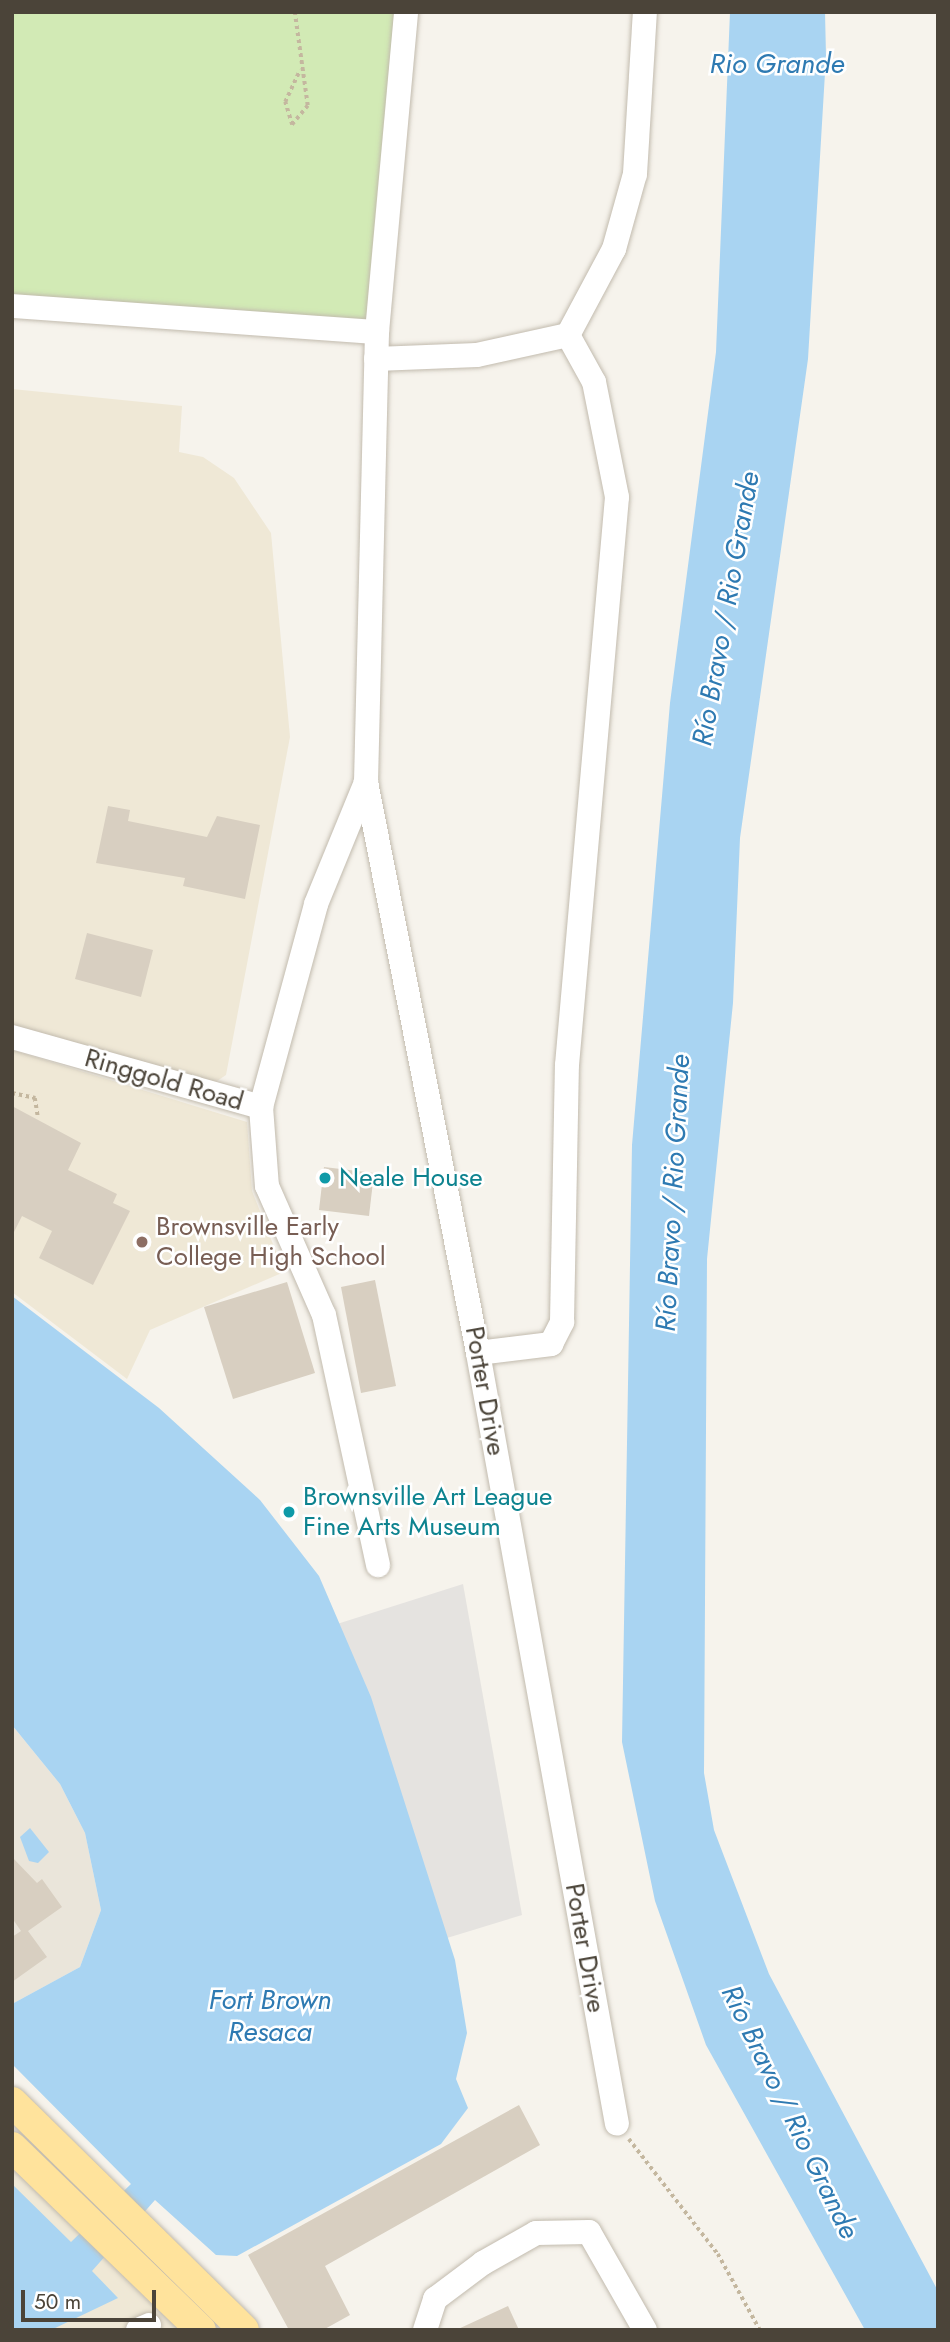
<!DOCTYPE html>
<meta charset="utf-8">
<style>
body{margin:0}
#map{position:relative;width:950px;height:2342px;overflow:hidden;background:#f6f3ec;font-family:Jost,sans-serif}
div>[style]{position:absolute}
.residential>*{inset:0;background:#eae5da}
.education>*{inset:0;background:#efe8d6}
.green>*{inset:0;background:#d2eab5}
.parking>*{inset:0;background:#e5e3e0}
.water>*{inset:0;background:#a9d4f2}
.building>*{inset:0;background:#d8cfc1}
.path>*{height:3.5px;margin-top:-1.75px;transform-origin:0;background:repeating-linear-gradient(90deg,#c4b79f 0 3.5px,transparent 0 7px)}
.roads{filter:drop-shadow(0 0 2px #c2bbae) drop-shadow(0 0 2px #c2bbae)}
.minor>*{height:24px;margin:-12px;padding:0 12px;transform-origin:12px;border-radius:12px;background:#fff}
.major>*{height:30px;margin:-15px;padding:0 15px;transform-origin:15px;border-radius:15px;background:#ffe39c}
.dots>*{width:19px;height:19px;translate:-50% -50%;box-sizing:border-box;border:4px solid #fff;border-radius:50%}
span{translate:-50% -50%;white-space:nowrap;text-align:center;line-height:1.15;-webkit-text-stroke:5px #fff;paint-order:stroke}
.street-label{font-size:26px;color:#4b4439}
.culture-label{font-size:26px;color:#0d838f}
.left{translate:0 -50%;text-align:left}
.education-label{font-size:26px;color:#785e54}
.water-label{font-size:28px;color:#2e7ab2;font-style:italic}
.frame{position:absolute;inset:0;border:14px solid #4b4439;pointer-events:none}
.scale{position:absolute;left:21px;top:2290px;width:135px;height:32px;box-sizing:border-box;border:4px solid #4b4439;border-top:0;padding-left:9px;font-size:21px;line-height:24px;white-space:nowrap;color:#4b4439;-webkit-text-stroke:5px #fff;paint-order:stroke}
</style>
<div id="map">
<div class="residential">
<div style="clip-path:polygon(12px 1725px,60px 1784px,85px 1833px,101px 1910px,80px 1967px,12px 2004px)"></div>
</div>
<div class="education">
<div style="clip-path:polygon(12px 389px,182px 406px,179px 452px,203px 457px,234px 478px,271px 533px,290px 737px,226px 1075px,214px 1083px,12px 1026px)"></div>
<div style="clip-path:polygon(12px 1050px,247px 1122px,252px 1191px,284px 1272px,150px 1330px,127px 1379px,12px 1292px)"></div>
<div style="clip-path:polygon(12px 2166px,185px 2330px,12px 2330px)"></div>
</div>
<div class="green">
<div style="clip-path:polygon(12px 12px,403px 12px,377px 332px,12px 307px)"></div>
</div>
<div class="parking">
<div style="clip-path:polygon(463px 1584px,522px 1915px,447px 1938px,334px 1625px)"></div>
</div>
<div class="water">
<div style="clip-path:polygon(730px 12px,825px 12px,826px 56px,808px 359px,740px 838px,733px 1003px,707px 1259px,704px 1773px,714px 1830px,769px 1974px,938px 2291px,938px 2330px,865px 2330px,706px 2045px,655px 1901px,622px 1742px,632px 1145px,670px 703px,716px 352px)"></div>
<div style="clip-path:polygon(12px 1296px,159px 1408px,260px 1500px,319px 1576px,371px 1697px,455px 1960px,467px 2033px,456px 2079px,468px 2108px,441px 2144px,237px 2256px,216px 2255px,155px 2200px,92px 2271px,118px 2298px,51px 2330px,12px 2330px,12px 2184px,71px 2242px,131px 2184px,12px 2064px,12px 2004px,80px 1967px,101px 1910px,85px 1833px,60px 1784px,12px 1725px)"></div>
<div style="clip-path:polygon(30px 1828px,49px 1852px,38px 1863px,29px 1861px,20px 1837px)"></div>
</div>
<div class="building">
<div style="clip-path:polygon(108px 806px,130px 810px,128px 821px,207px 837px,217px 816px,260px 825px,245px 899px,183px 886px,185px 878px,96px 863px)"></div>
<div style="clip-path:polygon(87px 933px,153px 950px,141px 997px,75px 979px)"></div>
<div style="clip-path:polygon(12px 1106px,81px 1143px,68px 1170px,117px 1194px,113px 1203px,130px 1211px,93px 1285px,39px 1258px,52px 1231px,22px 1216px,12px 1236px)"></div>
<div style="clip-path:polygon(324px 1167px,374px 1173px,369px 1216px,319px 1210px)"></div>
<div style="clip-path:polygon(375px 1280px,396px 1386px,361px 1393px,341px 1287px)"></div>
<div style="clip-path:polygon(287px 1282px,315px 1373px,233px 1399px,204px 1307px)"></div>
<div style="clip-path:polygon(12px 1857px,37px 1883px,42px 1879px,62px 1907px,28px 1931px,47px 1957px,12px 1982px,12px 1937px,21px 1931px,12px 1918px)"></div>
<div style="clip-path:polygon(519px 2105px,540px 2145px,325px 2266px,350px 2315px,323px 2330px,289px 2330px,248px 2255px)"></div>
<div style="clip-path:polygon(508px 2306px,519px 2330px,456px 2330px)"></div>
</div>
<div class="path">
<div style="left:295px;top:12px;width:95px;rotate:82.1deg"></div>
<div style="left:308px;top:106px;width:25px;rotate:130deg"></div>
<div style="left:292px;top:125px;width:24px;rotate:-107deg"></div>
<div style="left:285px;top:102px;width:35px;rotate:-65deg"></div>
<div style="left:12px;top:1093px;width:24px;rotate:12deg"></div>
<div style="left:35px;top:1098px;width:19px;rotate:81deg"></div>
<div style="left:629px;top:2139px;width:145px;rotate:52.3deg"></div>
<div style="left:718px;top:2254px;width:87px;rotate:61.1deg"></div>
</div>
<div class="roads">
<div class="minor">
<div style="left:12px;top:306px;width:366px;rotate:4.1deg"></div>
<div style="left:376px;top:359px;width:101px;rotate:-2.3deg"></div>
<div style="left:477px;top:355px;width:93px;rotate:-12.4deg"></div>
<div style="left:568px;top:335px;width:98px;rotate:-61.9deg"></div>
<div style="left:614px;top:249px;width:78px;rotate:-74.4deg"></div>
<div style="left:635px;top:174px;width:162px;rotate:-86.5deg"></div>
<div style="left:366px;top:782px;width:582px;rotate:78.9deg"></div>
<div style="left:478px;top:1353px;width:783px;rotate:79.78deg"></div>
<div style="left:12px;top:1037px;width:259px;rotate:15.7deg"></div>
<div style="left:261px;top:1107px;width:79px;rotate:85.7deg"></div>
<div style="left:267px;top:1186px;width:141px;rotate:66.2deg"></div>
<div style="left:324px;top:1315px;width:256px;rotate:77.8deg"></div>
<div style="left:261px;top:1107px;width:210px;rotate:-74.8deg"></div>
<div style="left:316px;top:904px;width:132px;rotate:-67.7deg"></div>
<div style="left:366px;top:782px;width:450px;rotate:-88.6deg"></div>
<div style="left:377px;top:332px;width:321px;rotate:-84.8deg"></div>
<div style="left:478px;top:1353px;width:74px;rotate:-7deg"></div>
<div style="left:551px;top:1344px;width:25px;rotate:-63deg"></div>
<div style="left:562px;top:1322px;width:257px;rotate:-88.9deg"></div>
<div style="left:567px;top:1065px;width:570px;rotate:-84.97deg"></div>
<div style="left:617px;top:497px;width:117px;rotate:-101.3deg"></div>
<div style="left:594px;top:382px;width:54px;rotate:-119deg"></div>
<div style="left:138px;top:2330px;width:12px;rotate:-24deg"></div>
<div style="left:425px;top:2330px;width:33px;rotate:-72deg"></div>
<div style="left:435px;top:2299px;width:60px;rotate:-36.9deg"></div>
<div style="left:483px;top:2263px;width:61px;rotate:-29.5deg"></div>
<div style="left:536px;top:2233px;width:53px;rotate:-1.1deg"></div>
<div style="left:589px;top:2232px;width:113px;rotate:60.3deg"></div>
</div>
<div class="major">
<div style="left:12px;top:2102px;width:325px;rotate:44.5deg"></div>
<div style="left:12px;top:2147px;width:263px;rotate:44.1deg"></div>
</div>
</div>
<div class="dots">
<div style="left:325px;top:1178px;background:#0f9aa8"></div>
<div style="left:142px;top:1242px;background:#8d6e63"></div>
<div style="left:289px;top:1512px;background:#0f9aa8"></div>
</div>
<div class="street-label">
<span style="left:164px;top:1080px;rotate:16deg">Ringgold Road</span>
<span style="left:485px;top:1391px;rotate:80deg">Porter Drive</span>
<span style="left:585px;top:1948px;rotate:80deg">Porter Drive</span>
</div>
<div class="culture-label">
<span class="left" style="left:339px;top:1178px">Neale House</span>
<span class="left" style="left:303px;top:1512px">Brownsville Art League<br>Fine Arts Museum</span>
</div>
<div class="education-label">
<span class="left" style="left:156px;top:1242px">Brownsville Early<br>College High School</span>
</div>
<div class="water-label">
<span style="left:777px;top:64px">Rio Grande</span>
<span style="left:726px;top:609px;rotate:-80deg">Río Bravo / Rio Grande</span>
<span style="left:673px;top:1193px;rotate:-87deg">Río Bravo / Rio Grande</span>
<span style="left:270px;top:2016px">Fort Brown<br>Resaca</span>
<span style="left:790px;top:2112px;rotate:64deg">Río Bravo / Rio Grande</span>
</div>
<div class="frame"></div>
<div class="scale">50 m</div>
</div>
